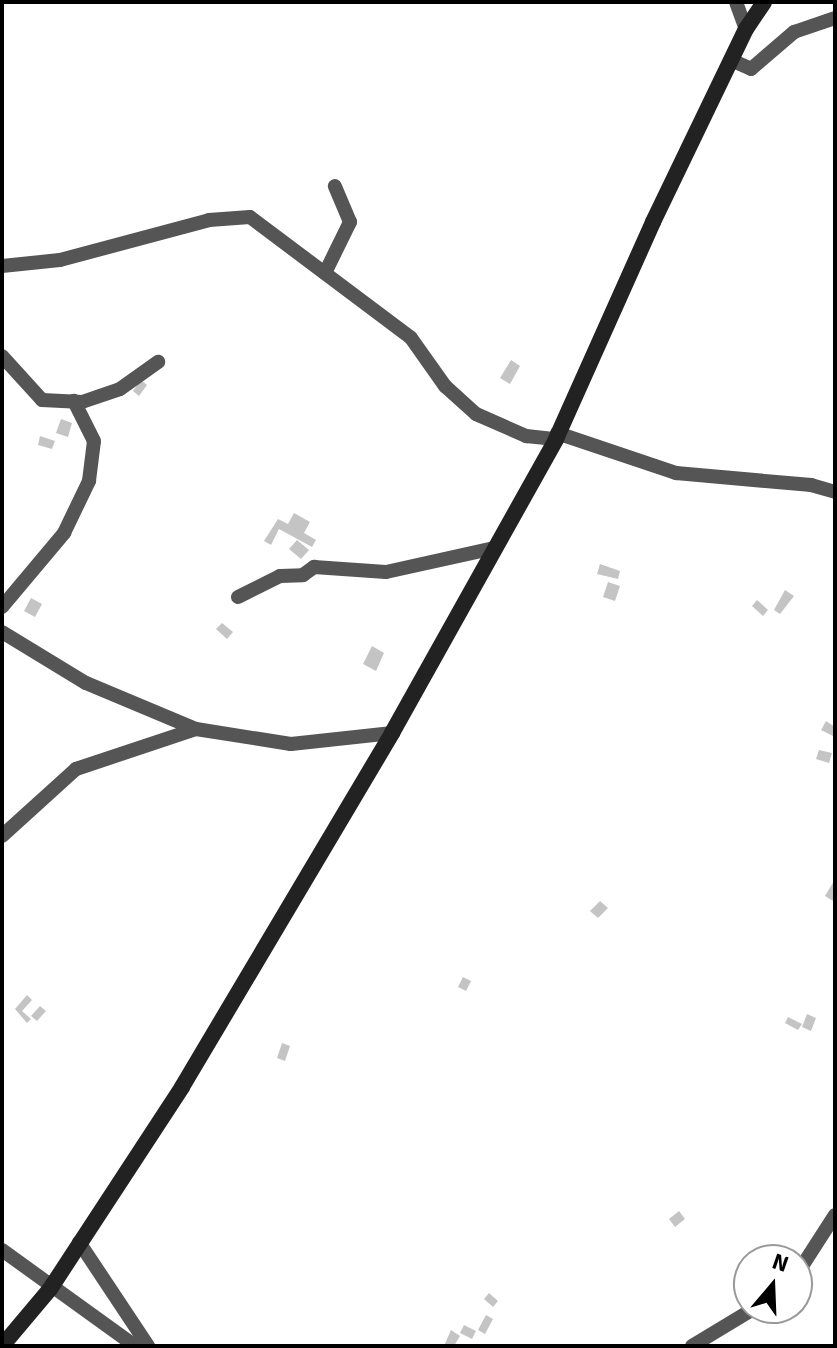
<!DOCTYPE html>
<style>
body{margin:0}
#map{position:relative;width:837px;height:1348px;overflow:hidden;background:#fff;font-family:Signika,sans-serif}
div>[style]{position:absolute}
.building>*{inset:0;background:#c4c4c4}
.street>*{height:14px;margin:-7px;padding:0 7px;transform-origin:7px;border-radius:7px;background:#555}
.secondary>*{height:16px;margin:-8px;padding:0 8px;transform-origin:8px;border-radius:8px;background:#222}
span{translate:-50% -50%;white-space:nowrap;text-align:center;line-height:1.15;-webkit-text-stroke:6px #fff;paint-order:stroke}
.frame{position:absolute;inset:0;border:4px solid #000;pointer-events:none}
.north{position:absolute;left:733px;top:1244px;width:80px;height:80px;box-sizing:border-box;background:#fff;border:2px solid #999;border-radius:50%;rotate:19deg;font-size:22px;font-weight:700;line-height:32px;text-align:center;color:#000}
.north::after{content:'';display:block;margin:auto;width:28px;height:36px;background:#000;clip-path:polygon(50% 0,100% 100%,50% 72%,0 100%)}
</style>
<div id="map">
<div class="building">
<div style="clip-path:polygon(511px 360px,520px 366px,510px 384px,500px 378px)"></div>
<div style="clip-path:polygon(141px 380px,147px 385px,139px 396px,133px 391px)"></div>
<div style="clip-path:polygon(61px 419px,72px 423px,68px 437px,56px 433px)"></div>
<div style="clip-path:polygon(40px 436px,55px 441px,52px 449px,38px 445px)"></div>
<div style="clip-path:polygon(294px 513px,310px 522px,304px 533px,316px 540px,312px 547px,279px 529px,271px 545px,264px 541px,278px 519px,288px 524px)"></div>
<div style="clip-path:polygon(297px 540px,309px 550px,301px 559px,289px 549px)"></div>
<div style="clip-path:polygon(600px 564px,620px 571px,618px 579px,597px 574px)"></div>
<div style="clip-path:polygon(608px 582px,620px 586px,615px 601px,603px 597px)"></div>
<div style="clip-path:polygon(785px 590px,794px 596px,780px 614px,774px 610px)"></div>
<div style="clip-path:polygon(31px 598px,42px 604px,35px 617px,24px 611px)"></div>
<div style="clip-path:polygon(757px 600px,768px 610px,763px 616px,752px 606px)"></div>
<div style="clip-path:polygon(222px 623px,233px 632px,227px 639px,216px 629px)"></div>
<div style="clip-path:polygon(372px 646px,384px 653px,376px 671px,363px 664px)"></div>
<div style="clip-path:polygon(826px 721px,835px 727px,835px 737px,821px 730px)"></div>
<div style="clip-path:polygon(819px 750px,832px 753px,829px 763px,816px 759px)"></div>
<div style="clip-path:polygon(835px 879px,835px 898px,833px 901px,825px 896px)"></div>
<div style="clip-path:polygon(600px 901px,608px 908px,598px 918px,590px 911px)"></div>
<div style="clip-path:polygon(463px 977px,471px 981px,466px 991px,458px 987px)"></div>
<div style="clip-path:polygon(27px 995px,32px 1000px,22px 1011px,31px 1019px,27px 1023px,15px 1009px)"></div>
<div style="clip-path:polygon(40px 1006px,46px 1011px,37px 1021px,31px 1016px)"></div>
<div style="clip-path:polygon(807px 1014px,816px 1018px,811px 1031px,802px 1027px)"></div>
<div style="clip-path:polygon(788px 1017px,802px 1024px,798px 1030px,785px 1023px)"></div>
<div style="clip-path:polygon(282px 1043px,290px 1046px,285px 1061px,277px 1058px)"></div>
<div style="clip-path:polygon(679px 1211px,685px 1219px,675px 1227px,669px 1219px)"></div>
<div style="clip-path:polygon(489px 1293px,498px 1301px,493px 1307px,484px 1299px)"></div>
<div style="clip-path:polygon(486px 1315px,493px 1319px,485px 1334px,478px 1330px)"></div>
<div style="clip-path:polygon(464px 1325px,476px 1331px,472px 1339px,460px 1333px)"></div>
<div style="clip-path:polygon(451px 1330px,460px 1336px,454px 1346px,444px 1346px)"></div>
</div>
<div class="street">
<div style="left:736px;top:2px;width:29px;rotate:70deg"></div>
<div style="left:731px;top:60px;width:22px;rotate:24deg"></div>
<div style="left:751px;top:69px;width:57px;rotate:-40.7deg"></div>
<div style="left:794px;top:32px;width:43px;rotate:-18.9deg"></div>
<div style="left:2px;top:266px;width:58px;rotate:-5.9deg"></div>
<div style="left:60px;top:260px;width:154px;rotate:-15deg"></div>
<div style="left:209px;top:220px;width:41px;rotate:-4.2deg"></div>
<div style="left:250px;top:217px;width:201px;rotate:36.9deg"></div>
<div style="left:411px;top:338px;width:59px;rotate:54.7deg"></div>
<div style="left:445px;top:386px;width:42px;rotate:42.1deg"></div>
<div style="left:476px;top:414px;width:55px;rotate:23.7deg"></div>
<div style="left:526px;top:436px;width:30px;rotate:6deg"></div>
<div style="left:325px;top:273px;width:57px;rotate:-63.9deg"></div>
<div style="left:350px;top:222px;width:39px;rotate:-113deg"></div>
<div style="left:2px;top:356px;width:59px;rotate:47.7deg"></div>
<div style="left:42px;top:400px;width:40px;rotate:2.9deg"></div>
<div style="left:82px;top:402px;width:40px;rotate:-18.9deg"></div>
<div style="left:120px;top:389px;width:47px;rotate:-35.4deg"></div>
<div style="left:557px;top:433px;width:126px;rotate:18.6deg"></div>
<div style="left:676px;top:473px;width:136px;rotate:5.1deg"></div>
<div style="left:811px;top:485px;width:25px;rotate:16deg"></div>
<div style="left:238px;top:597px;width:47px;rotate:-26.6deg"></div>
<div style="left:280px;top:576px;width:23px;rotate:-2deg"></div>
<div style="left:303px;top:575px;width:14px;rotate:-36deg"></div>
<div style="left:314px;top:567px;width:72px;rotate:4deg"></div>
<div style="left:386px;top:572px;width:107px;rotate:-12.5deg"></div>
<div style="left:2px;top:607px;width:97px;rotate:-50deg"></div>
<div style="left:64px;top:533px;width:58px;rotate:-64.3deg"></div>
<div style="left:89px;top:481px;width:40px;rotate:-82.9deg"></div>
<div style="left:94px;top:441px;width:45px;rotate:-116.6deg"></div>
<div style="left:2px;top:632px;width:98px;rotate:31.3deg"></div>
<div style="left:86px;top:683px;width:119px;rotate:22.7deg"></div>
<div style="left:196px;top:729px;width:96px;rotate:9deg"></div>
<div style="left:291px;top:744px;width:102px;rotate:-6.2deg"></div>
<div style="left:2px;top:836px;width:100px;rotate:-42.2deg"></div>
<div style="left:76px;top:769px;width:126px;rotate:-18.4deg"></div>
<div style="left:79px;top:1242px;width:125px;rotate:56.4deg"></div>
<div style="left:2px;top:1250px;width:164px;rotate:35.8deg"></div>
<div style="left:797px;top:1274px;width:70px;rotate:-57.2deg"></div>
<div style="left:692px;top:1346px;width:74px;rotate:-31.1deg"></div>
</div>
<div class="secondary">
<div style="left:2px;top:1346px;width:75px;rotate:-49.9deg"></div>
<div style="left:50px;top:1289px;width:241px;rotate:-56.8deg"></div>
<div style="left:182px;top:1087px;width:412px;rotate:-59.3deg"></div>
<div style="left:392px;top:733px;width:337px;rotate:-60.8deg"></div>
<div style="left:556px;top:439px;width:238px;rotate:-65.9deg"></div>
<div style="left:653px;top:222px;width:214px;rotate:-64.3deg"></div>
<div style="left:746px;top:29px;width:32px;rotate:-56deg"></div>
</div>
<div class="frame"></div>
<div class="north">N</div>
</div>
